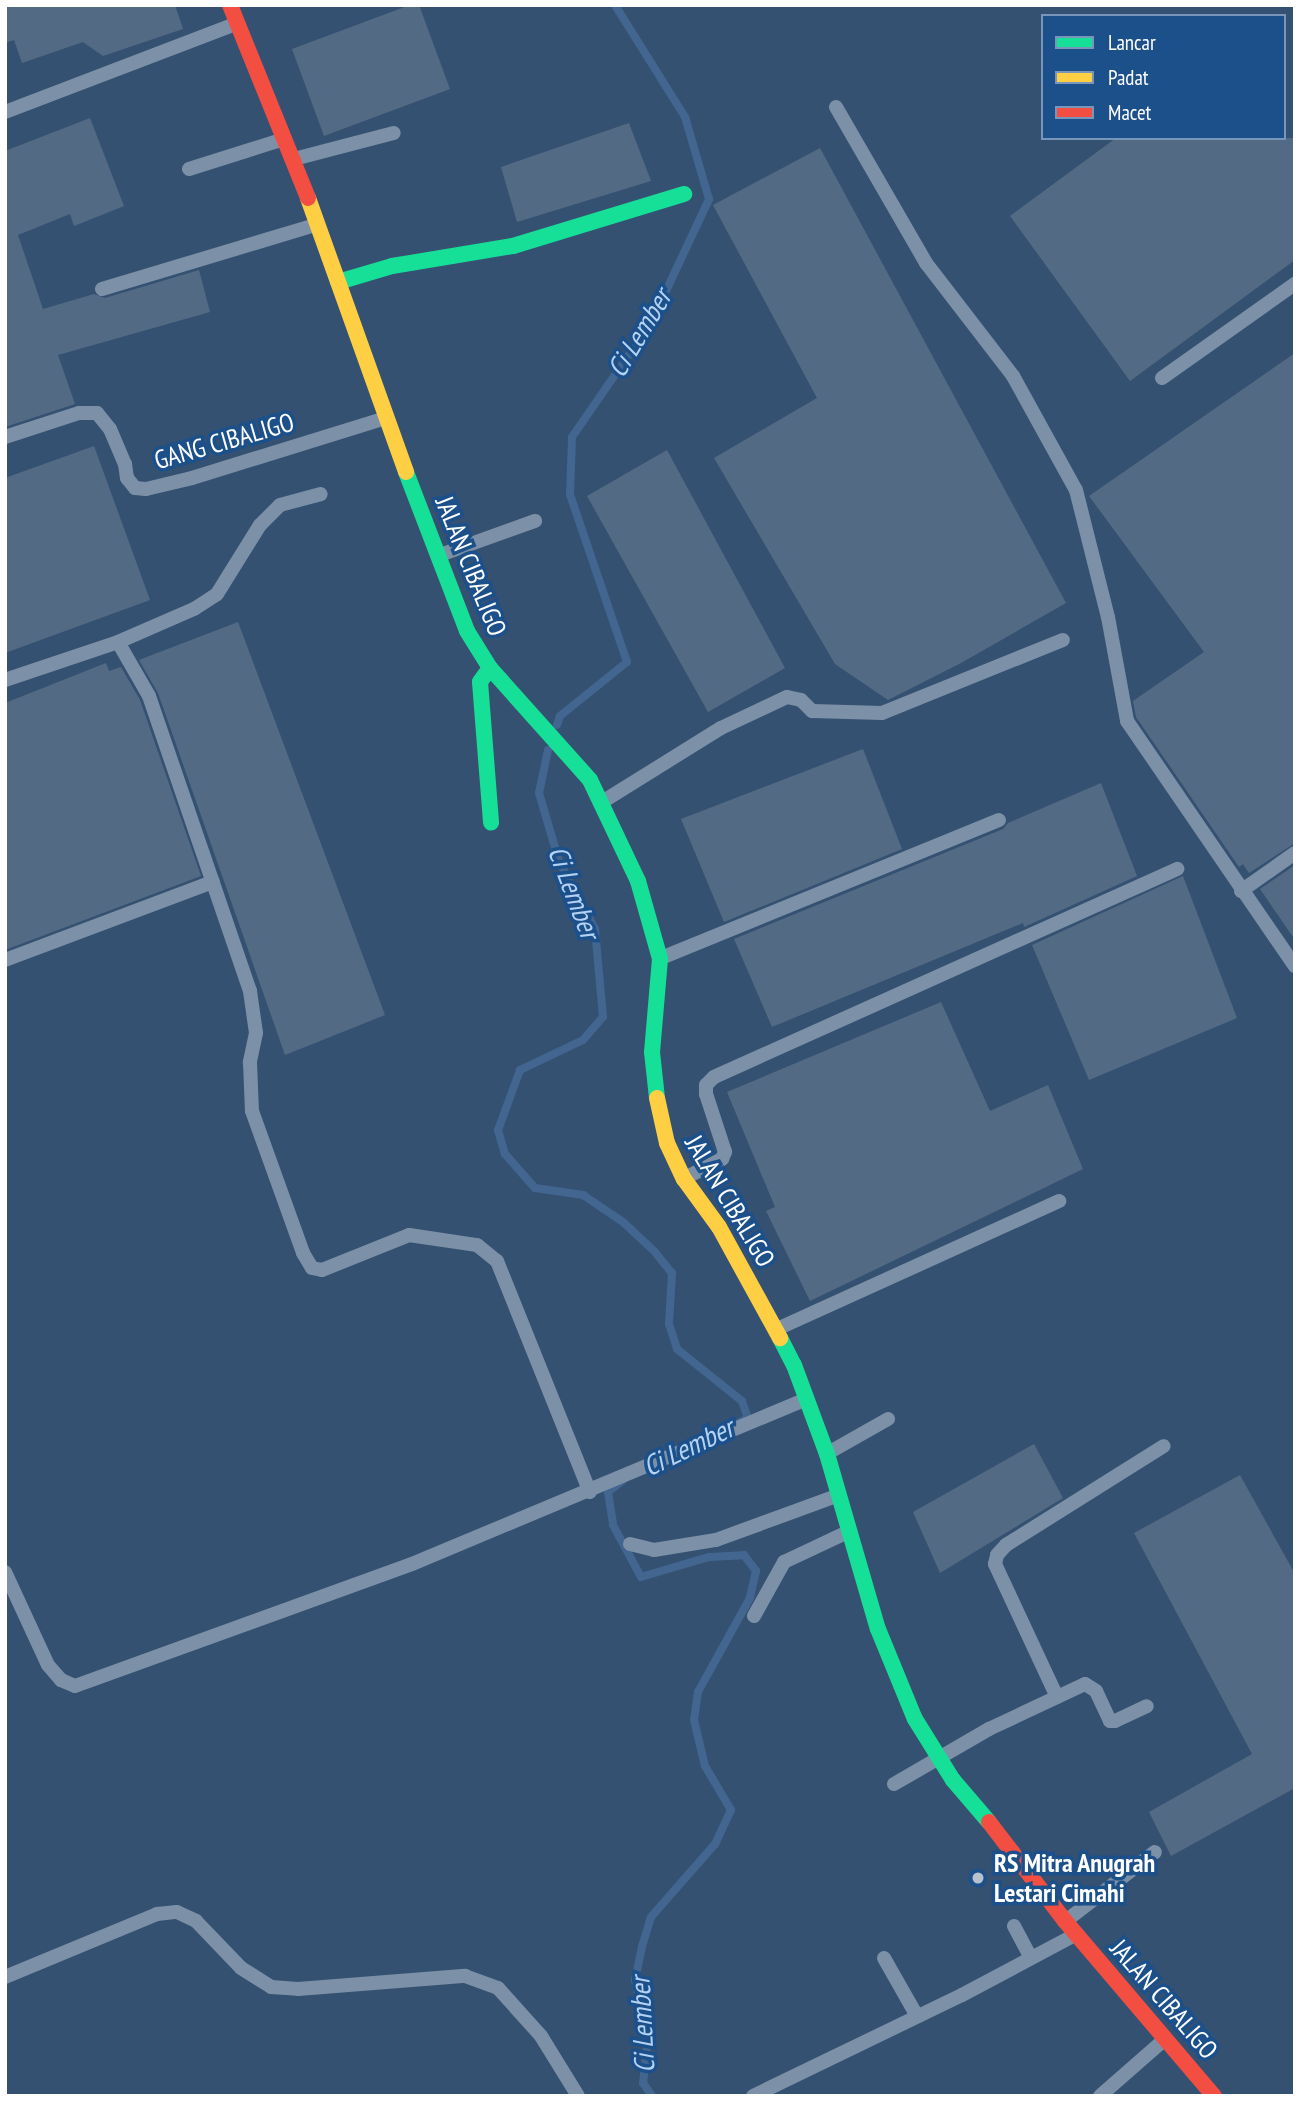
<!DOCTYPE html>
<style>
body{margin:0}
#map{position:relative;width:1300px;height:2101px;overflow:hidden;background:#355172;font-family:"PT Sans Narrow",sans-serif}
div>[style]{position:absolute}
.stream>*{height:8px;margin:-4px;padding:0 4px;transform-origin:4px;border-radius:4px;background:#426690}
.building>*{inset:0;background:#536a84}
.lane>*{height:14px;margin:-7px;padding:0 7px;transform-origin:7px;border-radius:7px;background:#7c91a7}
.fast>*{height:16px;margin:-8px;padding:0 8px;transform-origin:8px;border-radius:8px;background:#16e098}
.slow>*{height:16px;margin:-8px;padding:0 8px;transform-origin:8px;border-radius:8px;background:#ffcf43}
.jam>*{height:16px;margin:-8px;padding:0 8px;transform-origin:8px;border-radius:8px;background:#f24e42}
.dots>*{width:19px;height:19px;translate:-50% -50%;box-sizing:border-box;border:4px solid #1c508b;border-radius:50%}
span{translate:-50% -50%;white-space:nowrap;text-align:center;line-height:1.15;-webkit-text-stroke:7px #1c508b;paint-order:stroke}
.street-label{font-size:26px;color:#fff}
.poi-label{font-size:26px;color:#fff;font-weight:700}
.left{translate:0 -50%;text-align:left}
.water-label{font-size:28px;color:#b4d3f4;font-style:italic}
.frame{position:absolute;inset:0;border:7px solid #fff;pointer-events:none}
.legend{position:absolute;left:1041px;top:14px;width:245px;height:126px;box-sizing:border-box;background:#1c508b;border:2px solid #7796b9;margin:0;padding:9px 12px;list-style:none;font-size:21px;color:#fff}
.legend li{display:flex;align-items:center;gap:14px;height:35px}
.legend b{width:35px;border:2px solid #7796b9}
</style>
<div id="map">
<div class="stream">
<div style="left:557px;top:725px;width:9px;rotate:-72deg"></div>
<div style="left:560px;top:716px;width:86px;rotate:-38.9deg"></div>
<div style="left:627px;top:662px;width:176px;rotate:-108.8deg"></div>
<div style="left:570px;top:495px;width:58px;rotate:-88deg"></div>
<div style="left:572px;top:437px;width:139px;rotate:-55.3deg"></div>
<div style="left:651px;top:323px;width:137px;rotate:-64.9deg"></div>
<div style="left:709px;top:199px;width:85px;rotate:-106.3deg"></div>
<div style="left:685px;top:117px;width:132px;rotate:-122deg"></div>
<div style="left:548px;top:750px;width:44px;rotate:101.8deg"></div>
<div style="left:539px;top:793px;width:71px;rotate:73.6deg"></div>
<div style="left:559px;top:861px;width:77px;rotate:62.1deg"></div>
<div style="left:595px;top:929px;width:88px;rotate:84.8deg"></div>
<div style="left:603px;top:1017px;width:30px;rotate:131deg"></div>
<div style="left:583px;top:1040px;width:70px;rotate:154.5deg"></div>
<div style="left:520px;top:1070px;width:64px;rotate:110.1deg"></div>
<div style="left:498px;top:1130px;width:25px;rotate:74deg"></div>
<div style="left:505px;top:1154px;width:45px;rotate:48.6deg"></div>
<div style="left:535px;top:1188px;width:49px;rotate:8.3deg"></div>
<div style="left:583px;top:1195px;width:48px;rotate:34deg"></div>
<div style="left:623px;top:1222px;width:42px;rotate:43.1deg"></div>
<div style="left:654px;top:1251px;width:28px;rotate:51deg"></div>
<div style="left:672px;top:1273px;width:51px;rotate:93.4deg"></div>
<div style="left:669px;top:1324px;width:26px;rotate:72deg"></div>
<div style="left:677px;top:1349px;width:83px;rotate:38.7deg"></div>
<div style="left:742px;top:1401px;width:18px;rotate:71deg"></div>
<div style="left:748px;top:1418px;width:9px;rotate:153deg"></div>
<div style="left:622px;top:1481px;width:18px;rotate:142deg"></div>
<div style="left:608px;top:1492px;width:33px;rotate:81deg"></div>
<div style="left:613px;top:1525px;width:59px;rotate:61.7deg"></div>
<div style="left:641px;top:1577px;width:71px;rotate:-16.4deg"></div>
<div style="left:709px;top:1557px;width:35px;rotate:-3deg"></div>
<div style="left:744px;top:1555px;width:20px;rotate:53deg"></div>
<div style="left:756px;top:1571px;width:28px;rotate:103deg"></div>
<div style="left:750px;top:1598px;width:107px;rotate:119deg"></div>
<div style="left:698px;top:1692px;width:28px;rotate:98deg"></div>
<div style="left:694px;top:1720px;width:47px;rotate:76.6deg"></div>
<div style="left:705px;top:1766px;width:51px;rotate:59.4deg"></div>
<div style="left:731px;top:1810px;width:38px;rotate:115deg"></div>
<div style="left:715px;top:1844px;width:97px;rotate:131.2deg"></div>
<div style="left:651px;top:1917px;width:31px;rotate:107deg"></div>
<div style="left:642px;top:1947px;width:33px;rotate:102deg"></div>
<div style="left:635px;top:1979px;width:68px;rotate:79.8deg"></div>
<div style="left:647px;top:2046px;width:37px;rotate:96deg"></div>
<div style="left:643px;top:2083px;width:16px;rotate:55deg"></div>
</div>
<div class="building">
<div style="clip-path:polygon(5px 5px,175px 5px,183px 29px,103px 56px,83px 42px,22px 63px,14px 40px,5px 43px)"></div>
<div style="clip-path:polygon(410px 5px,419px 5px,450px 89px,324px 136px,292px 49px)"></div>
<div style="clip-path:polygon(90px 118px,124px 206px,74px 226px,70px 214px,18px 235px,43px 309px,94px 294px,105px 298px,199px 270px,210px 312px,58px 355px,75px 404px,5px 427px,5px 151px)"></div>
<div style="clip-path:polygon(629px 123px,651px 181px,517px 222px,501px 167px)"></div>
<div style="clip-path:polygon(1116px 138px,1295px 138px,1295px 260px,1130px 381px,1010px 216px)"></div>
<div style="clip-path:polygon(820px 148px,1066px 603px,961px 663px,888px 700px,835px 664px,714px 458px,817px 398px,713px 205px)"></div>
<div style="clip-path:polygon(1295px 353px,1295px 843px,1249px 873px,1243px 864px,1239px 867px,1136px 717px,1133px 701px,1204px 652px,1089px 496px)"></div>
<div style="clip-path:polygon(94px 446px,150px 600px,5px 653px,5px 478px)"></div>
<div style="clip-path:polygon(667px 450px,785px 668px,708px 712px,587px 496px)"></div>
<div style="clip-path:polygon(238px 622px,385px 1015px,285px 1055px,158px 693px,139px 660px)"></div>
<div style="clip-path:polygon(106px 663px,109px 671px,121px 667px,140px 700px,201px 876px,5px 950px,5px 703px)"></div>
<div style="clip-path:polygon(863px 749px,902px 849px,724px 922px,681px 819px)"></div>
<div style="clip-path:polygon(1101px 783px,1137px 876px,1024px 927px,1023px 923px,772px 1027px,734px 939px,1003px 829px,1008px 823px)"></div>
<div style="clip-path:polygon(1295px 865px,1295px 940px,1260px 889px)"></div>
<div style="clip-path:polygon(1183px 876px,1237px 1018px,1089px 1080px,1032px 945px)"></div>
<div style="clip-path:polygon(941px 1002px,990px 1111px,1048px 1085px,1083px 1169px,810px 1301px,766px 1211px,775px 1207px,727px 1092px)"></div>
<div style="clip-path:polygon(1034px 1444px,1063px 1498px,940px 1573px,913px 1512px)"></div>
<div style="clip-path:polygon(1240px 1475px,1295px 1574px,1295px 1788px,1171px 1856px,1149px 1812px,1252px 1754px,1134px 1533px)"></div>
</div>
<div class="lane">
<div style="left:836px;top:107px;width:180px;rotate:60deg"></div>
<div style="left:926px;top:263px;width:143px;rotate:52.4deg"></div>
<div style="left:1013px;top:376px;width:130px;rotate:61.1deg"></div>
<div style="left:1076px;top:490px;width:131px;rotate:75.9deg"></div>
<div style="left:1108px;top:617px;width:106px;rotate:79.6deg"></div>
<div style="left:1127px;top:721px;width:297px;rotate:55.6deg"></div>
<div style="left:5px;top:112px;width:247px;rotate:-20.9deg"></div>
<div style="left:294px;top:159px;width:103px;rotate:-14.6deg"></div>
<div style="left:189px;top:169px;width:96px;rotate:-17.5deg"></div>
<div style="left:102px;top:289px;width:223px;rotate:-16.7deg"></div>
<div style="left:1162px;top:378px;width:163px;rotate:-35.3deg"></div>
<div style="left:5px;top:437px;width:78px;rotate:-18deg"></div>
<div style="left:79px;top:413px;width:18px"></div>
<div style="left:97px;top:413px;width:21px;rotate:51deg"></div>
<div style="left:110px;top:429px;width:38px;rotate:67deg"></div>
<div style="left:125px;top:464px;width:14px;rotate:82deg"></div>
<div style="left:127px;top:478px;width:13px;rotate:51deg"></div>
<div style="left:135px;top:488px;width:11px;rotate:5deg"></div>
<div style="left:146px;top:489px;width:47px;rotate:-13.4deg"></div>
<div style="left:192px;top:478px;width:200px;rotate:-17.2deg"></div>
<div style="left:440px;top:555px;width:101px;rotate:-19.7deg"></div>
<div style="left:118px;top:642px;width:62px;rotate:60.1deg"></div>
<div style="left:149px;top:696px;width:312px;rotate:71.1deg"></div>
<div style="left:250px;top:991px;width:42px;rotate:81.9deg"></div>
<div style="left:256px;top:1033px;width:30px;rotate:102deg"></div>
<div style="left:250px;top:1062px;width:49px;rotate:87.7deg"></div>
<div style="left:252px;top:1111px;width:151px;rotate:70.2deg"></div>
<div style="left:303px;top:1253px;width:17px;rotate:59deg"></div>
<div style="left:312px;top:1268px;width:10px;rotate:11deg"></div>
<div style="left:322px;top:1270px;width:94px;rotate:-21.9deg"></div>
<div style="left:409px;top:1235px;width:69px;rotate:8.4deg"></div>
<div style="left:477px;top:1245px;width:26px;rotate:39deg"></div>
<div style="left:497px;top:1261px;width:249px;rotate:68.1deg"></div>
<div style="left:5px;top:680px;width:119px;rotate:-18.6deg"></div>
<div style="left:118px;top:642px;width:83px;rotate:-23.5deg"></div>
<div style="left:194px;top:609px;width:27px;rotate:-33deg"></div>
<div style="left:217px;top:594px;width:81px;rotate:-58.1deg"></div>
<div style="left:260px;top:525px;width:28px;rotate:-45deg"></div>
<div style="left:280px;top:505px;width:42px;rotate:-15deg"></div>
<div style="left:602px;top:802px;width:140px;rotate:-31.9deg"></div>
<div style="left:721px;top:728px;width:73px;rotate:-25.2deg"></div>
<div style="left:787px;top:697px;width:14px;rotate:12deg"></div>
<div style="left:801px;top:700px;width:16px;rotate:45deg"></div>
<div style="left:812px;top:711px;width:70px;rotate:1.6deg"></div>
<div style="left:882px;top:713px;width:195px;rotate:-22deg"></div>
<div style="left:1241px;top:891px;width:66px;rotate:-35.1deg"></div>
<div style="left:661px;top:958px;width:365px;rotate:-22.2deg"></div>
<div style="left:5px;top:960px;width:222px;rotate:-20.6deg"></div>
<div style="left:685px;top:1178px;width:42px;rotate:-27.2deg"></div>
<div style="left:722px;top:1159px;width:8px;rotate:-67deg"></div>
<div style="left:725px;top:1152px;width:61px;rotate:-108.1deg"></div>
<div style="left:706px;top:1094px;width:9px;rotate:-90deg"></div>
<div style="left:706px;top:1085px;width:11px;rotate:-45deg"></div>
<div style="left:714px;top:1077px;width:508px;rotate:-24.19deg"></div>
<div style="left:777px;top:1329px;width:310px;rotate:-24.4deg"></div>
<div style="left:828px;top:1453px;width:69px;rotate:-29.5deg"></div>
<div style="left:630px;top:1544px;width:25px;rotate:14deg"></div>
<div style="left:654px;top:1550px;width:63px;rotate:-9.2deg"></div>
<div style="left:716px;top:1540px;width:131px;rotate:-20.1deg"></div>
<div style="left:5px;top:1572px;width:102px;rotate:65.2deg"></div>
<div style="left:48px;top:1665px;width:20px;rotate:49deg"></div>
<div style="left:61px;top:1680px;width:15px;rotate:23deg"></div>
<div style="left:75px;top:1686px;width:358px;rotate:-19.9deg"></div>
<div style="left:412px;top:1564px;width:427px;rotate:-22.7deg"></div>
<div style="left:754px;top:1616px;width:62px;rotate:-60.9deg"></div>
<div style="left:784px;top:1562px;width:73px;rotate:-25.2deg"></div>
<div style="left:1057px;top:1697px;width:147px;rotate:-115deg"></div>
<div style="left:995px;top:1564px;width:9px;rotate:-77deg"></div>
<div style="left:997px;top:1555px;width:13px;rotate:-48deg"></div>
<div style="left:1006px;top:1545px;width:186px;rotate:-32.1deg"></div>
<div style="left:894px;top:1784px;width:110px;rotate:-30.1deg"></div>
<div style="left:989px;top:1729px;width:106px;rotate:-25.1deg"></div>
<div style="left:1085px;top:1684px;width:13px;rotate:32deg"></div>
<div style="left:1096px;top:1691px;width:33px;rotate:65deg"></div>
<div style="left:1110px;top:1721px;width:5px"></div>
<div style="left:1115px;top:1721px;width:35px;rotate:-25deg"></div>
<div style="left:1067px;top:1920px;width:111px;rotate:-37.7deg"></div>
<div style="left:1014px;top:1926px;width:36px;rotate:62deg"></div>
<div style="left:884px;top:1958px;width:67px;rotate:60.4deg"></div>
<div style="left:5px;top:1977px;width:165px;rotate:-22.5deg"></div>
<div style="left:157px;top:1914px;width:20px;rotate:-6deg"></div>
<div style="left:177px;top:1912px;width:21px;rotate:25deg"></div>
<div style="left:196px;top:1921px;width:65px;rotate:46.2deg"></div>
<div style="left:241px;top:1968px;width:36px;rotate:32deg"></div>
<div style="left:271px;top:1987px;width:27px;rotate:4deg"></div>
<div style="left:298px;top:1989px;width:168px;rotate:-4.5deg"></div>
<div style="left:465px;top:1976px;width:35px;rotate:20deg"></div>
<div style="left:498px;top:1988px;width:64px;rotate:48.1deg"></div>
<div style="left:541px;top:2036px;width:70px;rotate:58.3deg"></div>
<div style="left:753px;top:2096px;width:232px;rotate:-25.8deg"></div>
<div style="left:962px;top:1995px;width:128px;rotate:-28deg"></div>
<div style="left:1100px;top:2096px;width:86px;rotate:-41.2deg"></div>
</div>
<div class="fast">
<div style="left:338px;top:282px;width:56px;rotate:-16.5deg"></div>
<div style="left:392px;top:266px;width:123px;rotate:-9.4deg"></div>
<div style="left:513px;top:246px;width:179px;rotate:-16.9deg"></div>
<div style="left:406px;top:472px;width:170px;rotate:69deg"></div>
<div style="left:467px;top:631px;width:44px;rotate:58.1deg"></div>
<div style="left:490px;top:668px;width:150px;rotate:48.2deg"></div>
<div style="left:590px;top:780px;width:112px;rotate:64.6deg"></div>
<div style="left:638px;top:881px;width:81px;rotate:74.2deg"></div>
<div style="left:660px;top:959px;width:93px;rotate:94.9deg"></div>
<div style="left:652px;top:1052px;width:46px;rotate:83.8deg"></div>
<div style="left:490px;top:668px;width:17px;rotate:126deg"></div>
<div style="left:480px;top:682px;width:141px;rotate:85.5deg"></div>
<div style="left:780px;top:1338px;width:30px;rotate:63deg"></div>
<div style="left:794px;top:1365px;width:95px;rotate:69.7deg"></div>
<div style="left:827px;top:1454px;width:182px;rotate:73.8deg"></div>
<div style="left:878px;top:1629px;width:97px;rotate:67.7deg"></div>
<div style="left:915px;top:1719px;width:72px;rotate:58.1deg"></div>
<div style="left:953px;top:1780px;width:55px;rotate:49.4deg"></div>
</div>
<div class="slow">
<div style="left:308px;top:198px;width:291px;rotate:70.3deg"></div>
<div style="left:657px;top:1098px;width:46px;rotate:77.5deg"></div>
<div style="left:667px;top:1143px;width:40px;rotate:65deg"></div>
<div style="left:684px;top:1179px;width:59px;rotate:53.9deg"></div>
<div style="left:719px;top:1227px;width:127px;rotate:61.2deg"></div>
</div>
<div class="jam">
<div style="left:230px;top:5px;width:208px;rotate:68deg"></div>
<div style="left:989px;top:1822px;width:125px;rotate:52.5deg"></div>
<div style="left:1065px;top:1921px;width:230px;rotate:49.6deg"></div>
</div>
<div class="dots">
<div style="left:978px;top:1878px;background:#b8c2ce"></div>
</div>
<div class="street-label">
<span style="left:224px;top:441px;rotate:-16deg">GANG CIBALIGO</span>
<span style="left:471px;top:566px;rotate:68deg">JALAN CIBALIGO</span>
<span style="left:730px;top:1201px;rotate:59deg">JALAN CIBALIGO</span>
<span style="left:1164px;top:1999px;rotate:49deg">JALAN CIBALIGO</span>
</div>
<div class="poi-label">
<span class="left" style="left:994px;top:1878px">RS Mitra Anugrah<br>Lestari Cimahi</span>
</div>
<div class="water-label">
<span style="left:639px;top:333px;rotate:-59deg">Ci Lember</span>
<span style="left:574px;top:892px;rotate:69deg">Ci Lember</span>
<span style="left:688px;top:1447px;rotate:-26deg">Ci Lember</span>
<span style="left:642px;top:2025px;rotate:-93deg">Ci Lember</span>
</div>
<div class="frame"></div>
<ul class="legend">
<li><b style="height:9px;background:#16e098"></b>Lancar</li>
<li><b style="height:9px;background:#ffcf43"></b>Padat</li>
<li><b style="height:9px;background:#f24e42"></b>Macet</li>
</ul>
</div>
